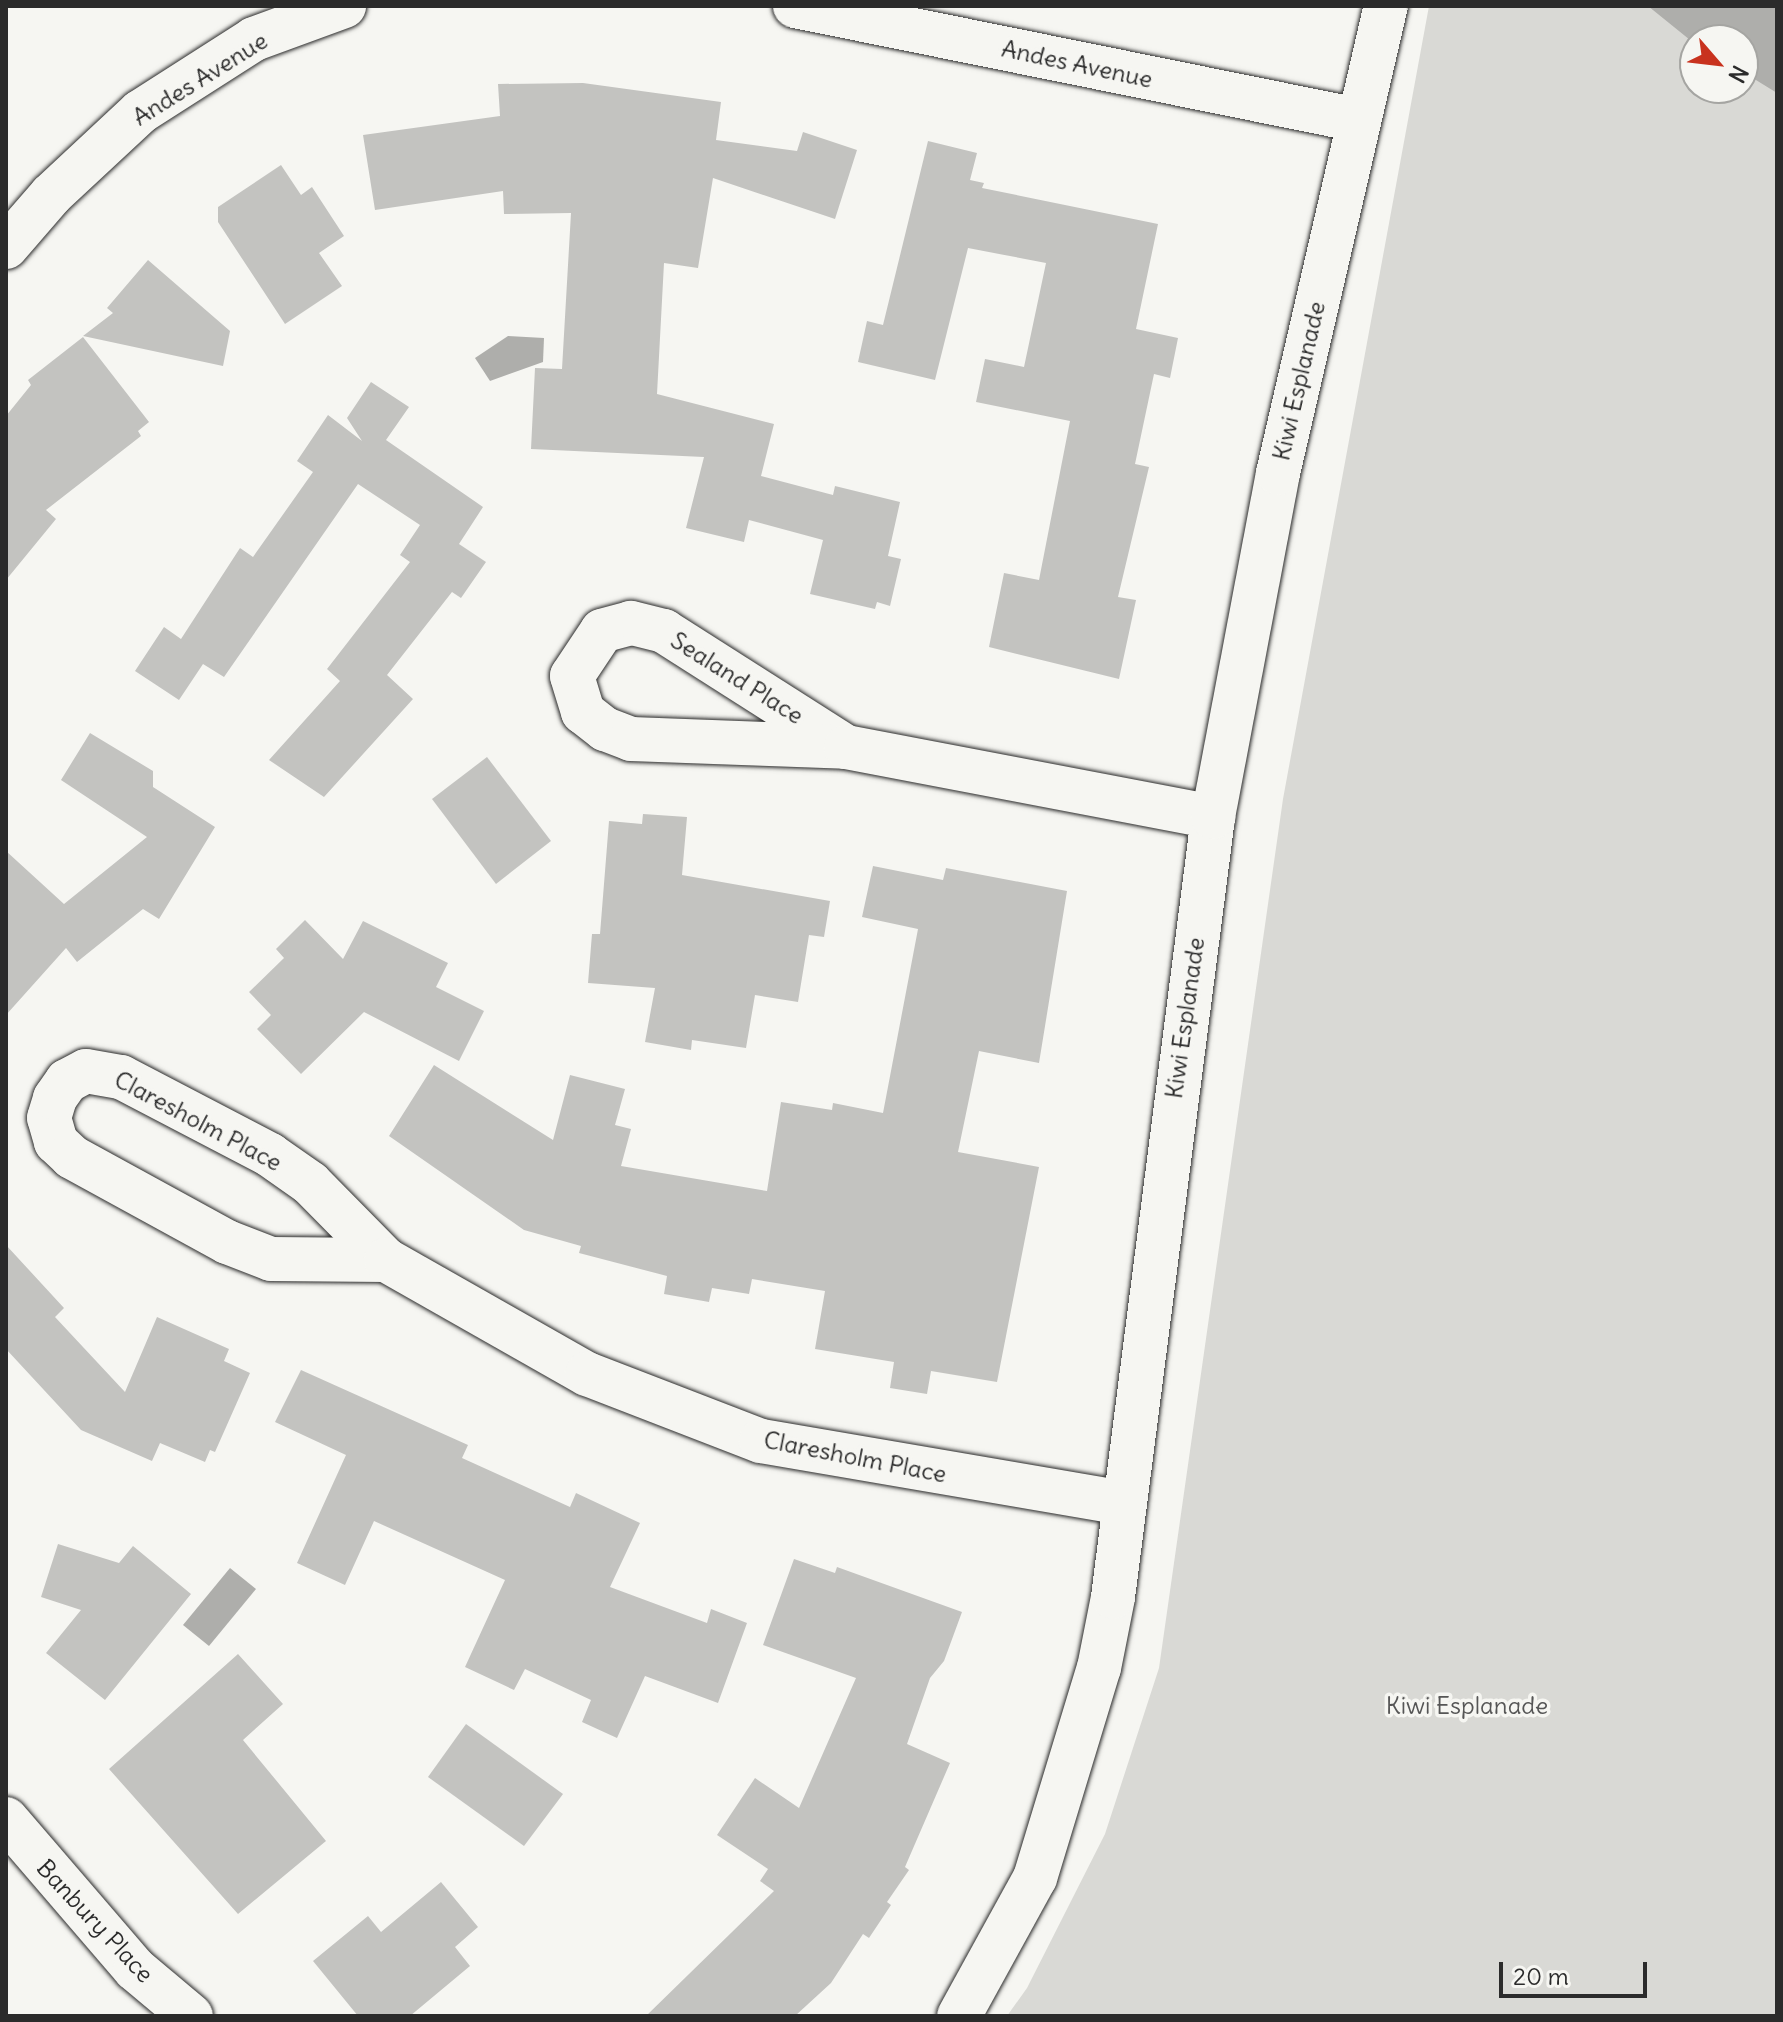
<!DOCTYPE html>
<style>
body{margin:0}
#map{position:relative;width:1783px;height:2022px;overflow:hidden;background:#f6f6f2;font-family:Delius,sans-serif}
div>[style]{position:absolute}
.green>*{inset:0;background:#d9d9d5}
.water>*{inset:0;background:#aeaeab}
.building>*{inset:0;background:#c3c3c0}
.roads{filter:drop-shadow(0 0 2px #2b2b2b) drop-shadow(0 0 2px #2b2b2b)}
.minor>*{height:44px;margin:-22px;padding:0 22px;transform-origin:22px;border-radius:22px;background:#f6f6f2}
span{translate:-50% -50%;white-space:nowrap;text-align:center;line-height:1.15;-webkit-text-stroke:7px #f6f6f2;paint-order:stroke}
.street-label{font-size:24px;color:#2b2b2b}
.park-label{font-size:24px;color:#565656}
.frame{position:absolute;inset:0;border:8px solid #2b2b2b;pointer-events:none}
.north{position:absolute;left:1679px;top:24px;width:80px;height:80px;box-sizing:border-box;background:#f6f6f2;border:2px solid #a5a5a2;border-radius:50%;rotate:118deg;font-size:22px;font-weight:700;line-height:32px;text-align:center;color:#2b2b2b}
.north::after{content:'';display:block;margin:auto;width:28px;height:36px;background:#c8321e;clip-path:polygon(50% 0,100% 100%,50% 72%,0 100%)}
.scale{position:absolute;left:1499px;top:1962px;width:148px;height:36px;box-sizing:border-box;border:4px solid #2b2b2b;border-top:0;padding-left:10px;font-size:24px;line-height:28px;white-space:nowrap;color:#2b2b2b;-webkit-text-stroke:6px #f6f6f2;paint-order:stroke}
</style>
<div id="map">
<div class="green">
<div style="clip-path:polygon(evenodd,1429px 6px,1777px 6px,1777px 2016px,1007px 2016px,1027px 1988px,1105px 1834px,1159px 1668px,1283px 799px,1429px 6px,1695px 40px,1743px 40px,1743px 88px,1695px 88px,1695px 40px)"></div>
</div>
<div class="water">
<div style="clip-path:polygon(1648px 6px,1777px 6px,1777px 93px,1743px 72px,1743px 40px,1695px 44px)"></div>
<div style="clip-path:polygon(508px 336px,544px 338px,543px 362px,490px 381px,475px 358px)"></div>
<div style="clip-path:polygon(230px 1568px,256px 1589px,209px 1646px,183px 1625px)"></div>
</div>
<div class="building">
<div style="clip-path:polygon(583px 83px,721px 102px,716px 140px,797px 151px,803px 132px,857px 150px,835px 219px,713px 178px,698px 268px,664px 263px,657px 394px,774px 424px,761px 476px,833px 495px,835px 486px,900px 502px,888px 556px,901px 559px,890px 606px,877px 602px,875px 609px,810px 594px,823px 540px,749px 520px,744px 542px,686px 528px,704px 457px,531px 449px,535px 368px,562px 369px,571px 213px,504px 214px,503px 191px,375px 210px,363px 135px,500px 116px,498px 84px)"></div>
<div style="clip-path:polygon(928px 141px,977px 153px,970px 180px,984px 183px,982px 188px,1158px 224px,1136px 329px,1178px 338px,1170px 378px,1154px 374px,1135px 464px,1149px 467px,1118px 597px,1136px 600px,1119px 679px,989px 647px,1004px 573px,1039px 580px,1070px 421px,976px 402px,985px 359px,1024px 367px,1046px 263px,968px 248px,935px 380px,858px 362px,867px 321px,883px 325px)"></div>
<div style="clip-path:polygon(281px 165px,301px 195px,312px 187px,344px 236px,319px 253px,342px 286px,285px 324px,218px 222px,218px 207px)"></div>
<div style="clip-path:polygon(148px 260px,230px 331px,223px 366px,83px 336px,113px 313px,107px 308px)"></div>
<div style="clip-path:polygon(83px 337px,149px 422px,138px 431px,141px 436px,46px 510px,56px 519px,6px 580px,6px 416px,31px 385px,28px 380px)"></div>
<div style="clip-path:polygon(371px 382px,409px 407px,386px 440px,483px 507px,459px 544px,486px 562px,461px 598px,452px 592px,387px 675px,413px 699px,324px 797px,269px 760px,340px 681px,327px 669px,410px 562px,400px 555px,420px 525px,358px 484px,224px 677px,203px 664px,179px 700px,135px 671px,164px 627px,181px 639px,240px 548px,253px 557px,313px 472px,297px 461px,328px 415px,362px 441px,347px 418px)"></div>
<div style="clip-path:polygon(90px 733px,153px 771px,153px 787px,215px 827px,159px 919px,143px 909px,77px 962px,66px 948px,6px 1015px,6px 851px,64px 904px,147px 837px,61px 780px)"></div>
<div style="clip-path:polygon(487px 757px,551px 841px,496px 884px,432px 799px)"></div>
<div style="clip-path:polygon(643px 814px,687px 817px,682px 875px,830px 901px,824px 937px,809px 935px,798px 1002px,755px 995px,746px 1048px,692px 1040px,691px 1050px,645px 1042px,655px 988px,588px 983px,592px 934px,600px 934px,609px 821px,642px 824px)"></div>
<div style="clip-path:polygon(873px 866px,943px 880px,946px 868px,1067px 891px,1039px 1063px,979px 1051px,958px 1152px,1039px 1167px,997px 1382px,931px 1371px,927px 1394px,890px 1388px,894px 1362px,815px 1349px,825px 1291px,752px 1279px,749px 1294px,712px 1288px,709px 1302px,664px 1294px,667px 1276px,579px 1253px,581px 1246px,524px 1230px,389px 1136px,434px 1065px,553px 1140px,570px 1075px,625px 1089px,615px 1125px,631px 1129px,621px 1166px,767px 1191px,781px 1102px,832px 1110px,833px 1103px,883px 1113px,918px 929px,862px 917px)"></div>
<div style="clip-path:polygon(305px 920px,343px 959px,363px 921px,448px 963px,436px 987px,484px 1011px,459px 1061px,364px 1012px,301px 1074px,257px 1029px,271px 1015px,249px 992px,284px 958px,276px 949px)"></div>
<div style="clip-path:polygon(6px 1245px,64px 1308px,55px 1317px,125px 1392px,157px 1317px,229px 1349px,224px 1361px,250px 1373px,215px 1452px,210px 1450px,205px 1462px,160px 1443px,152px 1461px,81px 1430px,6px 1349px)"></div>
<div style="clip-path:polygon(301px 1370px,468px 1445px,462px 1458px,570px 1507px,576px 1493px,640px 1523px,610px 1587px,707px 1623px,711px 1609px,747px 1623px,718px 1703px,645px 1676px,617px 1738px,582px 1722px,591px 1700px,525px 1669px,514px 1690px,465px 1667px,505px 1580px,374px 1521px,345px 1585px,297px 1563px,346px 1455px,275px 1422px)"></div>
<div style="clip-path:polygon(58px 1544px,119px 1563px,133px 1546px,191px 1594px,105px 1700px,46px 1653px,81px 1610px,41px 1597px)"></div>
<div style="clip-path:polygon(794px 1559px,835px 1573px,837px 1567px,962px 1612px,944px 1661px,930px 1678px,907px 1744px,950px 1763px,905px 1867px,909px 1870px,887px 1902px,891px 1905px,869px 1938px,863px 1934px,831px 1983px,795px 2016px,646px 2016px,774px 1891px,760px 1881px,768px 1869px,717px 1835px,755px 1778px,799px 1808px,856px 1678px,763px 1645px)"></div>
<div style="clip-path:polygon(238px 1654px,283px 1704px,243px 1740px,326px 1841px,238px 1914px,109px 1769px)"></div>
<div style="clip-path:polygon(466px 1724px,563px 1794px,524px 1846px,428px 1777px)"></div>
<div style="clip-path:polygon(441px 1882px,478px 1927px,455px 1947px,470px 1966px,410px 2016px,358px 2016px,313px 1961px,368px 1916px,381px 1932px)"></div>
</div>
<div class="roads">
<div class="minor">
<div style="left:795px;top:6px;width:574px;rotate:11.45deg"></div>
<div style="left:6px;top:247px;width:69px;rotate:-49.1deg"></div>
<div style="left:51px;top:195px;width:122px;rotate:-43deg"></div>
<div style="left:140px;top:112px;width:135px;rotate:-32.6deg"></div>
<div style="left:254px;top:39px;width:96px;rotate:-20.1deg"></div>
<div style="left:846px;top:747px;width:216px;rotate:-147.5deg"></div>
<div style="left:664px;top:631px;width:34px;rotate:-166deg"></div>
<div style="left:631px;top:623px;width:30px;rotate:165deg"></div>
<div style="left:602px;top:631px;width:54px;rotate:123.7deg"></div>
<div style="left:572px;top:676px;width:38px;rotate:73deg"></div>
<div style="left:583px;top:712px;width:28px;rotate:38deg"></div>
<div style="left:605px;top:729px;width:28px;rotate:21deg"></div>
<div style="left:631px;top:739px;width:215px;rotate:2.1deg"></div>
<div style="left:846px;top:747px;width:374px;rotate:10.8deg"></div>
<div style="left:386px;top:1260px;width:115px;rotate:-179.5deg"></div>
<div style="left:271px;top:1259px;width:47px;rotate:-158.9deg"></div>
<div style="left:227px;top:1242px;width:177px;rotate:-151.3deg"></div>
<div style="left:72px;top:1157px;width:22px;rotate:-137deg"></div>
<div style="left:56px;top:1142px;width:25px;rotate:-106deg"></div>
<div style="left:49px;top:1118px;width:21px;rotate:-73deg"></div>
<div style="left:55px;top:1098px;width:21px;rotate:-55deg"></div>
<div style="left:67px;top:1081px;width:21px;rotate:-28deg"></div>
<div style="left:86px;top:1071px;width:36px;rotate:10deg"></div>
<div style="left:121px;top:1077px;width:168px;rotate:27.6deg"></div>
<div style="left:270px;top:1155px;width:49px;rotate:35deg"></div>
<div style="left:310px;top:1183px;width:108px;rotate:45.4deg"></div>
<div style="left:386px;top:1260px;width:231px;rotate:29.6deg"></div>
<div style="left:587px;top:1374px;width:186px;rotate:21.1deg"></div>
<div style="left:761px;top:1441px;width:368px;rotate:9.7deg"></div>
<div style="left:6px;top:1819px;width:198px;rotate:49.3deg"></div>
<div style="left:135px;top:1969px;width:73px;rotate:40deg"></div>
<div style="left:959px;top:2016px;width:158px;rotate:-61.2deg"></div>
<div style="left:1035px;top:1878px;width:220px;rotate:-73.1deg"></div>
<div style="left:1099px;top:1668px;width:72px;rotate:-78.8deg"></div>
<div style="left:1113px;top:1597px;width:786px;rotate:-82.69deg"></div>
<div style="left:1213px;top:817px;width:350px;rotate:-79.3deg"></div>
<div style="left:1278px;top:473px;width:479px;rotate:-77deg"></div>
</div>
</div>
<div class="street-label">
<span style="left:1077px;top:64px;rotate:12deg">Andes Avenue</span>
<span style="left:200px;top:79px;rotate:-32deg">Andes Avenue</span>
<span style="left:1299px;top:381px;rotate:-77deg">Kiwi Esplanade</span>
<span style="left:737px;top:678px;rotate:32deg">Sealand Place</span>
<span style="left:1185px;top:1018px;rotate:-82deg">Kiwi Esplanade</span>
<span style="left:198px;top:1121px;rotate:28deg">Claresholm Place</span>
<span style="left:855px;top:1457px;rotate:11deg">Claresholm Place</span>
<span style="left:95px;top:1921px;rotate:47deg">Banbury Place</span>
</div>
<div class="park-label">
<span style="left:1467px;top:1706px">Kiwi Esplanade</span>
</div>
<div class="frame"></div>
<div class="north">N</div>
<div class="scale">20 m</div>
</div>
